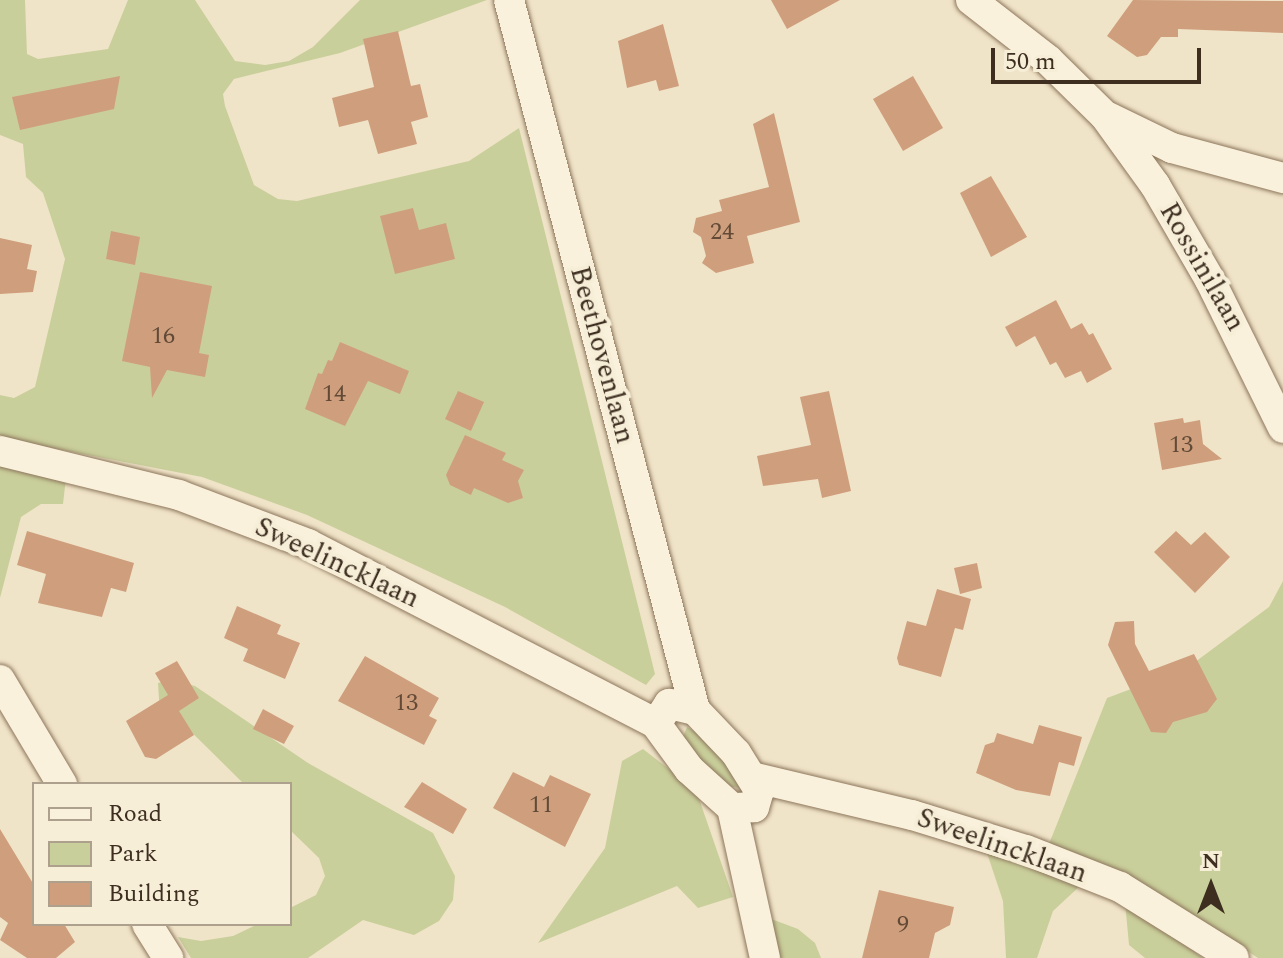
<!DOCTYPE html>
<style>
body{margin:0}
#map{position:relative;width:1283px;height:958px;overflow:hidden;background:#f0e4c8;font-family:Spectral,serif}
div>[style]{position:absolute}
.green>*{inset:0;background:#c9cf9b}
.building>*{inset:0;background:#cf9f7d}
.roads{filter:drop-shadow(0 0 2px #8d765c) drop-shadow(0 0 2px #8d765c)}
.minor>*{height:30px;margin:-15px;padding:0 15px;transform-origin:15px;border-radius:15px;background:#faf1dc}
span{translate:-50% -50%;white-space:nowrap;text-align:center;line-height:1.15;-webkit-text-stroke:8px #f7eed8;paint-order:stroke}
.number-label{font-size:24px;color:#624a37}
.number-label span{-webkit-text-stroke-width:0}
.street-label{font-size:28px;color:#3d2e20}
.legend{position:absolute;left:32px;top:782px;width:260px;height:144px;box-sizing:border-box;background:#f7eed8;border:2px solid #ada18e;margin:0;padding:10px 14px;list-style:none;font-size:24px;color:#3d2e20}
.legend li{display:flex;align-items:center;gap:16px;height:40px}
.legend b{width:40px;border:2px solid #ada18e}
.north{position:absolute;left:1171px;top:846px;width:80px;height:80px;-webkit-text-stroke:6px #f7eed8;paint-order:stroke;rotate:0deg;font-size:22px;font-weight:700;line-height:32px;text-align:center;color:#3d2e20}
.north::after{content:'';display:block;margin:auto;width:28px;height:36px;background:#3d2e20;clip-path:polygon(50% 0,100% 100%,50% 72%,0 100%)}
.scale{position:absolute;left:991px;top:48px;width:210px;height:36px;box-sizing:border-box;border:4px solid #3d2e20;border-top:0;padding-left:10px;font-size:24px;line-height:28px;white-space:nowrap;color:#3d2e20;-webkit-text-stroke:6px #f7eed8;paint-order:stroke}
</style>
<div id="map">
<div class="green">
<div style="clip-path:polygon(0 0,25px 0,27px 54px,38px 59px,108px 49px,128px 0,195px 0,235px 61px,265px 65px,289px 61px,313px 47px,360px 0,487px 0,340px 53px,234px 79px,223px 94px,225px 106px,254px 185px,278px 199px,297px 201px,469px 161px,519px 128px,655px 674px,646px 685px,505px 607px,307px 515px,202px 477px,0 438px,0 395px,14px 398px,35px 387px,65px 259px,43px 193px,26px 177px,23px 144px,0 135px)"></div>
<div style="clip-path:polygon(0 465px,66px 478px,63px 504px,41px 504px,21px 517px,0 598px)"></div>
<div style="clip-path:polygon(1283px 581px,1283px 958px,1258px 958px,1202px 921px,1049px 844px,1107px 698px,1187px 668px,1269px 607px)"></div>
<div style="clip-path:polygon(171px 680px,195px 686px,308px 763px,433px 833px,455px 876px,453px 900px,439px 921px,414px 935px,363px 920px,308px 958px,191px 958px,178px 937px,201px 941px,233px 936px,258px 924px,290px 924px,290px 908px,316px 895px,325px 876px,319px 858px,290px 830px,290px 784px,244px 784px,159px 700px,158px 683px)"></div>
<div style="clip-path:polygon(687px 727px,715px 743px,741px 788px,720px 785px,683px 737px)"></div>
<div style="clip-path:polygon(643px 749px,696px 790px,733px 897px,698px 908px,677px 886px,538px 943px,605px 848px,622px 761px)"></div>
<div style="clip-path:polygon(985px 847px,1081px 885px,1053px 911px,1037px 958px,1006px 958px,1003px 901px)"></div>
<div style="clip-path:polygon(1125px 902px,1203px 958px,1145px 958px,1129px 945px)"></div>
<div style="clip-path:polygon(774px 920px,798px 929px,815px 943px,821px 958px,776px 958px,766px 921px)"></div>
</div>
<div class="building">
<div style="clip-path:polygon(771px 0,840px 0,787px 29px)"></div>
<div style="clip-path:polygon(1133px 0,1283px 1px,1283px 33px,1178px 29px,1178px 37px,1161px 37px,1147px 55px,1137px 57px,1107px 36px)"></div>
<div style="clip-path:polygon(663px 24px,679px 86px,659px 91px,656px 80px,627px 88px,618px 41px)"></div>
<div style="clip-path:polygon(398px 31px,411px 86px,420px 84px,428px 117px,411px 122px,417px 144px,378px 154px,368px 120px,339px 127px,332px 98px,374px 87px,363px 39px)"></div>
<div style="clip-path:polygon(120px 76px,114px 109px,20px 130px,12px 97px)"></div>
<div style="clip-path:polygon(913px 76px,943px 128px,903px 151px,873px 99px)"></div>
<div style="clip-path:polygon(774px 113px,800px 222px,747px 236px,754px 263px,716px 273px,702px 263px,706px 256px,701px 237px,693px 232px,696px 218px,722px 211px,719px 200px,769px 187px,753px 124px)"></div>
<div style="clip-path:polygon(991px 176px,1027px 237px,991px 257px,960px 193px)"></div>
<div style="clip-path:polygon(413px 208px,419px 230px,446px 223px,455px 259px,395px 274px,380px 216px)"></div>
<div style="clip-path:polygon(111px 231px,140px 237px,135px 265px,106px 259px)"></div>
<div style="clip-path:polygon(0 238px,32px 245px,27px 269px,37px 271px,33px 292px,0 294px)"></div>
<div style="clip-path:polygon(140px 272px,212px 286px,199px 353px,209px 355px,205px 377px,167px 370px,152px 398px,150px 367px,122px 361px)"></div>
<div style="clip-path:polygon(1056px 300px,1071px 329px,1082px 323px,1089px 335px,1093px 333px,1112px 369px,1087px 383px,1081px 371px,1065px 378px,1056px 362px,1050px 365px,1035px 336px,1016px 347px,1005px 327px)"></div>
<div style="clip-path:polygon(340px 342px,409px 371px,400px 394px,368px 381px,345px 426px,305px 409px,318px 373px,322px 374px,328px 360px,332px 361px)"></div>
<div style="clip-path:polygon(458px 391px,484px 402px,471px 431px,445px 419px)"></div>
<div style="clip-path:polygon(829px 391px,851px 491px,822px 498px,818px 479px,763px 486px,757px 456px,811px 445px,800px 397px)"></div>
<div style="clip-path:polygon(1183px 418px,1184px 423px,1200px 420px,1203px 444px,1222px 459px,1162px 470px,1154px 423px)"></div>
<div style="clip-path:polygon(465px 435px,506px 453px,502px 460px,524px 470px,518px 481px,523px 498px,508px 503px,474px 488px,471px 495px,450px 485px,446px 475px)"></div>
<div style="clip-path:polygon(27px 531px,134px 563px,126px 592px,111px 588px,102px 617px,38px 603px,46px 574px,17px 565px)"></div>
<div style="clip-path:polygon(1176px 531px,1191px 545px,1205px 532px,1230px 557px,1195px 593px,1154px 552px)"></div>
<div style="clip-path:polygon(977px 563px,982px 588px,960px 594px,954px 568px)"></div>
<div style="clip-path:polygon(937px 589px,971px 599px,963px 630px,955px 628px,941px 677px,899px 665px,897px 658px,907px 621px,926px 626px)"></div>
<div style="clip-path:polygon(237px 606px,281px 625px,277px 634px,300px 643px,285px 679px,243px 661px,248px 649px,224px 638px)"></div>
<div style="clip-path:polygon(1134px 621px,1135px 644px,1149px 671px,1194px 654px,1217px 699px,1207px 712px,1173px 722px,1166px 733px,1151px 732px,1108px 645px,1115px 622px)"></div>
<div style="clip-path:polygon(365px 656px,439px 698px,429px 716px,437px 720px,424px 745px,338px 701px)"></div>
<div style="clip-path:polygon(177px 661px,199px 698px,179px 711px,194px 735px,156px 759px,145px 757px,126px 721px,168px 695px,155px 673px)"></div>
<div style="clip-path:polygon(263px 709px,294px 726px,284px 744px,253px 729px)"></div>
<div style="clip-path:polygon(1039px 725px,1082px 737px,1074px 766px,1059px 762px,1050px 796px,1016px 790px,976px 773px,985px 745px,994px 742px,997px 733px,1033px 744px)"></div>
<div style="clip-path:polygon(513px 772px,544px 787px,550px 775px,591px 794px,565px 847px,493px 808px)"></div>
<div style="clip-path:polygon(422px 782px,467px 809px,453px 834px,404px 807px)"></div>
<div style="clip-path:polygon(0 829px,34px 885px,34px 924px,64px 924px,75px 942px,56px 958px,27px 958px,0 940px,8px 923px,0 917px)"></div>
<div style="clip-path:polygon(879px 890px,954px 907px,950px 925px,935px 933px,929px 958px,862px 958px)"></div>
</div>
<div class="roads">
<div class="minor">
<div style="left:509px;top:0;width:734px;rotate:75.32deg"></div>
<div style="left:971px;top:0;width:98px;rotate:37.9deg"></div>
<div style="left:1048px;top:60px;width:80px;rotate:44.5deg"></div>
<div style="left:1105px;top:116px;width:85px;rotate:54.1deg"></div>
<div style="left:1155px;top:185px;width:110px;rotate:59.9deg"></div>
<div style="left:1210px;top:280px;width:165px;rotate:63.7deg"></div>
<div style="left:1108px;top:117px;width:71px;rotate:25.8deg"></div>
<div style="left:1172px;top:148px;width:115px;rotate:15.1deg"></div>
<div style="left:0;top:451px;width:184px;rotate:13.8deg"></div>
<div style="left:179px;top:495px;width:138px;rotate:20.8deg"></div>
<div style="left:308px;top:544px;width:392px;rotate:27.3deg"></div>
<div style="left:0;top:680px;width:121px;rotate:59.2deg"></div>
<div style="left:669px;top:704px;width:27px;rotate:13deg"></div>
<div style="left:695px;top:710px;width:59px;rotate:46.4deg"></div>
<div style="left:736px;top:753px;width:44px;rotate:58.1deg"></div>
<div style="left:759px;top:790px;width:18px;rotate:106deg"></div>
<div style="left:754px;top:807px;width:22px;rotate:177deg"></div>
<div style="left:732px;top:808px;width:58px;rotate:-137.8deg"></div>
<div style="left:689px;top:769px;width:56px;rotate:-126.3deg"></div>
<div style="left:656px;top:724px;width:24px;rotate:-57deg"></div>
<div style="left:752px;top:777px;width:164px;rotate:13.4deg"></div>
<div style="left:912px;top:815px;width:119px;rotate:17.1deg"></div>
<div style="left:1026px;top:850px;width:101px;rotate:21.5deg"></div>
<div style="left:1120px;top:887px;width:134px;rotate:31.9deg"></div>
<div style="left:732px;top:808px;width:154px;rotate:77.6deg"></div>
<div style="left:147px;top:924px;width:40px;rotate:58deg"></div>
</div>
</div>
<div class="number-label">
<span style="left:722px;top:233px">24</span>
<span style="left:163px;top:337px">16</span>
<span style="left:334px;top:395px">14</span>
<span style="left:1181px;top:446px">13</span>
<span style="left:406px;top:704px">13</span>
<span style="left:541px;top:806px">11</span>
<span style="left:903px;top:926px">9</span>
</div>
<div class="street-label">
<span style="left:1202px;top:267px;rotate:60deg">Rossinilaan</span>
<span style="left:602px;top:355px;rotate:75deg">Beethovenlaan</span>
<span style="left:337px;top:563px;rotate:25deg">Sweelincklaan</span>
<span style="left:1002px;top:846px;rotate:19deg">Sweelincklaan</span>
</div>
<ul class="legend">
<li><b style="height:10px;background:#faf1dc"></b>Road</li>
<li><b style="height:22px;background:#c9cf9b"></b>Park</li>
<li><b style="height:22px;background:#cf9f7d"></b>Building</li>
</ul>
<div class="north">N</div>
<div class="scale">50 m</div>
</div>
